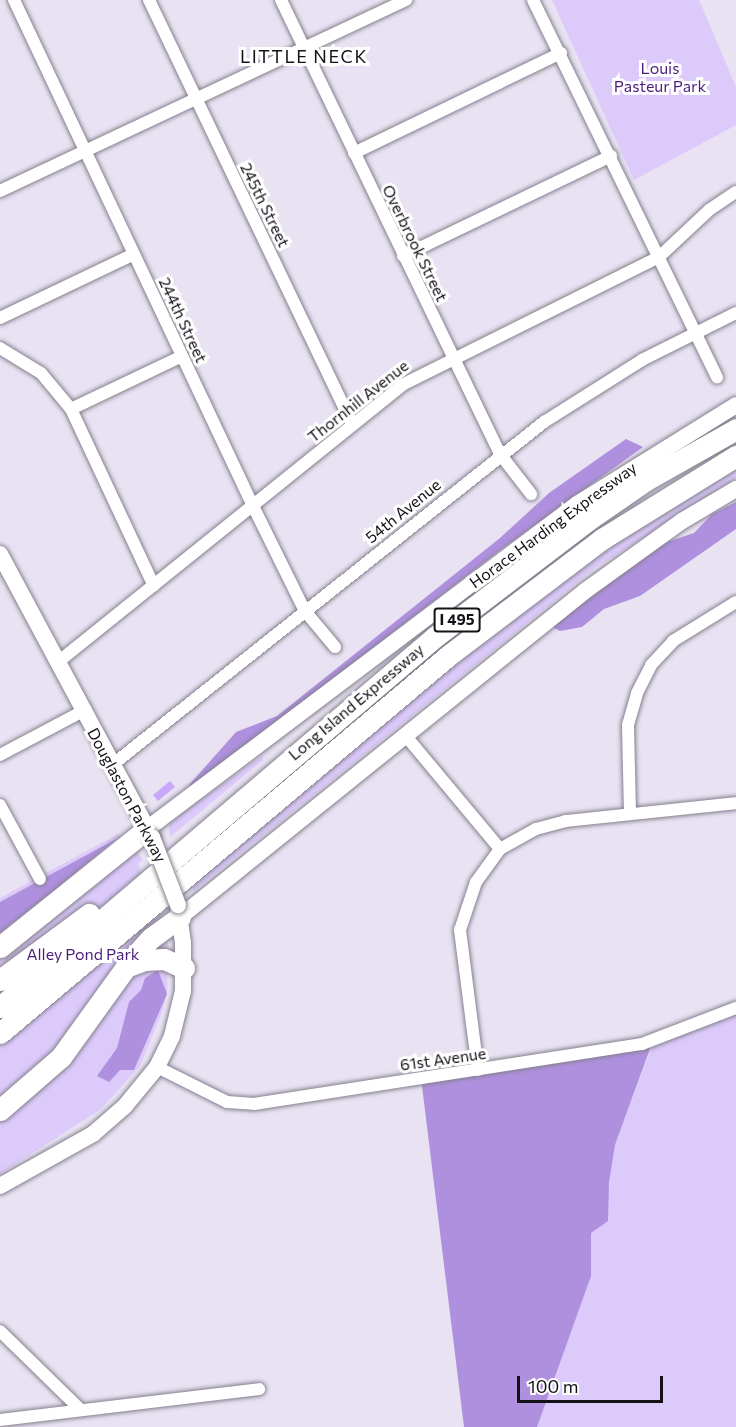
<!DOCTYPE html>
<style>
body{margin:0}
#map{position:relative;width:736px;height:1427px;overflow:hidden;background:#e8e2f2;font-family:Commissioner,sans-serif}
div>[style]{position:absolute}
.green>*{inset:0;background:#dccafb}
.forest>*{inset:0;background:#af90df}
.water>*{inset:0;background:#c7a8f9}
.roads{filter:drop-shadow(0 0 2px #85808e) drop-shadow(0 0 2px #85808e)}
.street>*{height:12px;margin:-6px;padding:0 6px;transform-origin:6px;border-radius:6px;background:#fff}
.secondary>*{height:16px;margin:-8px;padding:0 8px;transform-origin:8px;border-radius:8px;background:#fff}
.highway>*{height:21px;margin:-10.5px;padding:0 10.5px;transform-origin:10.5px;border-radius:10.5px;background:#fff}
.bridges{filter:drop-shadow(0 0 2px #85808e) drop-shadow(0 0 2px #85808e)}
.secondary-bridge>*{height:16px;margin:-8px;padding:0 8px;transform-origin:8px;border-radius:8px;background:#fff}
span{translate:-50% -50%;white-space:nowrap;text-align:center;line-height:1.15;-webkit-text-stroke:6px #fff;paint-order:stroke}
.shield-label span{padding:2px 4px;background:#fff;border:2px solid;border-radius:4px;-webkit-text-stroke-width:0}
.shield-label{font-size:15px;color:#141217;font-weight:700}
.park-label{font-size:16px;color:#4b1e7a}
.street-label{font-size:16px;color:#141217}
.neighbourhood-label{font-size:18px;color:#141217;letter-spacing:1.5px}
.scale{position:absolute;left:517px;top:1376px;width:146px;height:27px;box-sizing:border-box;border:3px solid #141217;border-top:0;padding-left:8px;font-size:18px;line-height:21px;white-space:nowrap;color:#141217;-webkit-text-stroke:4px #fff;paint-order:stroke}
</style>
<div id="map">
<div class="green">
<div style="clip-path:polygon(552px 0,699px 0,736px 87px,736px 125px,634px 180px)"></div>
<div style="clip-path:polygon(736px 468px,736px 478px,595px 568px,194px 891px,191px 885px,491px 634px,590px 560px,687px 495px)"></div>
<div style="clip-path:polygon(263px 755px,263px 760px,170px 837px,169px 823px)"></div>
<div style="clip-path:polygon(118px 834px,130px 848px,136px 848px,142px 860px,138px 864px,157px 914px,161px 912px,168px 941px,167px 994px,162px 1012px,140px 1066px,101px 1109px,0 1174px,0 898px)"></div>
<div style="clip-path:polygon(736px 1008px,736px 1427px,511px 1427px,654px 1040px)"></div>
</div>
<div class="forest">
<div style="clip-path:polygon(626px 439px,643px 447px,499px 551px,193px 786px,189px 785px,236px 732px,277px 716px,500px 538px,549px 493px)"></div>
<div style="clip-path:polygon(736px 502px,736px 529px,640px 596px,604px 609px,582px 627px,560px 631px,552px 627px,573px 607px,661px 544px,694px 533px,712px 514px)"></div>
<div style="clip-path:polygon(116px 839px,58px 887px,0 933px,0 902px)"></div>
<div style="clip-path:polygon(158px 970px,167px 994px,134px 1070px,120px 1070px,109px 1082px,97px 1076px,117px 1048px,129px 1002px,141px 990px,145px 978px)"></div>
<div style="clip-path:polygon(651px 1046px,615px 1145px,609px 1182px,608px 1221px,591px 1233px,591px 1276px,537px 1427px,464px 1427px,421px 1078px)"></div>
</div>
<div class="water">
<div style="clip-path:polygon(170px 781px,175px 787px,158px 801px,153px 795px)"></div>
</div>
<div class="roads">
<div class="street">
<div style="left:14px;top:0;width:560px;rotate:64.72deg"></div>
<div style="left:253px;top:506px;width:117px;rotate:63.7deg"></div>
<div style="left:305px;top:611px;width:47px;rotate:50.2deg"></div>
<div style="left:149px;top:0;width:470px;rotate:64.4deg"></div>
<div style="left:281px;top:0;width:504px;rotate:64.25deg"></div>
<div style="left:500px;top:454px;width:51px;rotate:52.2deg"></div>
<div style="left:533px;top:0;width:420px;rotate:64deg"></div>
<div style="left:354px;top:153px;width:230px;rotate:-25.8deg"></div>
<div style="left:0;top:191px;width:449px;rotate:-25.2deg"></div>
<div style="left:403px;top:256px;width:231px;rotate:-25.7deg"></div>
<div style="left:0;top:318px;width:148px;rotate:-25.5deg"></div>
<div style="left:0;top:348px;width:48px;rotate:31.4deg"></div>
<div style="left:41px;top:373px;width:47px;rotate:50.2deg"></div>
<div style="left:71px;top:409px;width:195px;rotate:64.9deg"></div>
<div style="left:71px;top:409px;width:123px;rotate:-25.5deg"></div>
<div style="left:58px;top:662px;width:442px;rotate:-38.8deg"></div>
<div style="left:402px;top:385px;width:287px;rotate:-26.5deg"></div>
<div style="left:659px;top:257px;width:69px;rotate:-43.2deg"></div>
<div style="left:709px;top:210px;width:32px;rotate:-34deg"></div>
<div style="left:405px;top:735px;width:148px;rotate:50.2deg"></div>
<div style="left:500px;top:849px;width:41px;rotate:126deg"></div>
<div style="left:476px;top:882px;width:51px;rotate:108.4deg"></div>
<div style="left:460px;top:930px;width:141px;rotate:82.7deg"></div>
<div style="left:0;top:755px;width:94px;rotate:-27.9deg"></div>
<div style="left:112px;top:765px;width:552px;rotate:-38.45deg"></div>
<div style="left:544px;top:422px;width:116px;rotate:-32.3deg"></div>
<div style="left:642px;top:360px;width:105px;rotate:-26.6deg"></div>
<div style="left:0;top:805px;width:84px;rotate:61.6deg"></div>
<div style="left:630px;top:814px;width:89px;rotate:-91.3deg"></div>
<div style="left:628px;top:725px;width:33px;rotate:-74deg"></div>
<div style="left:637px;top:693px;width:31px;rotate:-63deg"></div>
<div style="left:651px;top:665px;width:33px;rotate:-47deg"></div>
<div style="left:673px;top:641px;width:74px;rotate:-31.8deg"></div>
<div style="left:500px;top:849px;width:41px;rotate:-29.1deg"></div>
<div style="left:536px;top:829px;width:31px;rotate:-15deg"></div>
<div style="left:566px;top:821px;width:171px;rotate:-6deg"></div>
<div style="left:157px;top:1067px;width:78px;rotate:26.6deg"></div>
<div style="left:227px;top:1102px;width:27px;rotate:4deg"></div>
<div style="left:254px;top:1104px;width:393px;rotate:-8.8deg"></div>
<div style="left:642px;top:1044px;width:101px;rotate:-21deg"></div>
<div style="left:0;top:1331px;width:113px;rotate:44.3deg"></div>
<div style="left:0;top:1420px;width:261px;rotate:-6.8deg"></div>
</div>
<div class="secondary">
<div style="left:0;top:554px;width:321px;rotate:61.8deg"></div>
<div style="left:147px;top:829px;width:539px;rotate:-37.08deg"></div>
<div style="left:577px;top:504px;width:187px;rotate:-31.9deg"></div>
<div style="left:180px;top:917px;width:520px;rotate:-38.83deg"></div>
<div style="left:585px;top:591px;width:120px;rotate:-35.8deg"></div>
<div style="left:682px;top:521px;width:63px;rotate:-30.7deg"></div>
<div style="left:0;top:1186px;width:107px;rotate:-29.2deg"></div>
<div style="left:93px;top:1134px;width:43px;rotate:-41.2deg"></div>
<div style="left:125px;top:1106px;width:50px;rotate:-50.6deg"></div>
<div style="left:157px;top:1067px;width:34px;rotate:-64deg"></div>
<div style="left:172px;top:1036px;width:46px;rotate:-76.3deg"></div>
<div style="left:183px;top:991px;width:48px;rotate:-90deg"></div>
<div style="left:183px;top:943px;width:34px;rotate:-98deg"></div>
</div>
<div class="highway">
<div style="left:0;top:947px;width:189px;rotate:-38.8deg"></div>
<div style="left:126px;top:967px;width:19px;rotate:-21deg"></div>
<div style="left:144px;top:960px;width:20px;rotate:-3deg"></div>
<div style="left:164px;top:959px;width:22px;rotate:24deg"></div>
<div style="left:0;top:980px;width:111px;rotate:-36.6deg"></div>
<div style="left:0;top:1007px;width:572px;rotate:-40.4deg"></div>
<div style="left:436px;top:636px;width:191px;rotate:-37.3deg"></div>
<div style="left:588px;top:520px;width:70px;rotate:-34.6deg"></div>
<div style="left:646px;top:480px;width:103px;rotate:-29.5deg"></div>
<div style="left:0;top:1033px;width:587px;rotate:-40.09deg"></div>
<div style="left:449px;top:655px;width:192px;rotate:-37.2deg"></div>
<div style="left:602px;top:539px;width:158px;rotate:-31.8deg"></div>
<div style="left:0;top:1110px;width:81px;rotate:-41deg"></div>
<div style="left:61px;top:1057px;width:120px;rotate:-54.2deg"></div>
<div style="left:131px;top:960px;width:30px;rotate:-48deg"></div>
<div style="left:151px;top:938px;width:36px;rotate:-36deg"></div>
</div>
</div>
<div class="bridges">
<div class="secondary-bridge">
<div style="left:152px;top:837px;width:73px;rotate:69.1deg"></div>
</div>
</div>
<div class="shield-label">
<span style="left:457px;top:620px">I 495</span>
</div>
<div class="park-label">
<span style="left:660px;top:77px">Louis<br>Pasteur Park</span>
<span style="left:83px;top:954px">Alley Pond Park</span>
</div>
<div class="street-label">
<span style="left:265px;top:205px;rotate:64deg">245th Street</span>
<span style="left:415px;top:243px;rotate:64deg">Overbrook Street</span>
<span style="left:183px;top:320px;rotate:65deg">244th Street</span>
<span style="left:358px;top:401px;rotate:-38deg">Thornhill Avenue</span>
<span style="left:403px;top:511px;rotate:-39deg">54th Avenue</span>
<span style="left:553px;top:525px;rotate:-36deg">Horace Harding Expressway</span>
<span style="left:356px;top:702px;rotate:-40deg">Long Island Expressway</span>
<span style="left:127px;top:795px;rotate:62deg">Douglaston Parkway</span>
<span style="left:443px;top:1059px;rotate:-8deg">61st Avenue</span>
</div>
<div class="neighbourhood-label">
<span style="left:304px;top:56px">LITTLE NECK</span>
</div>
<div class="scale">100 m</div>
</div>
